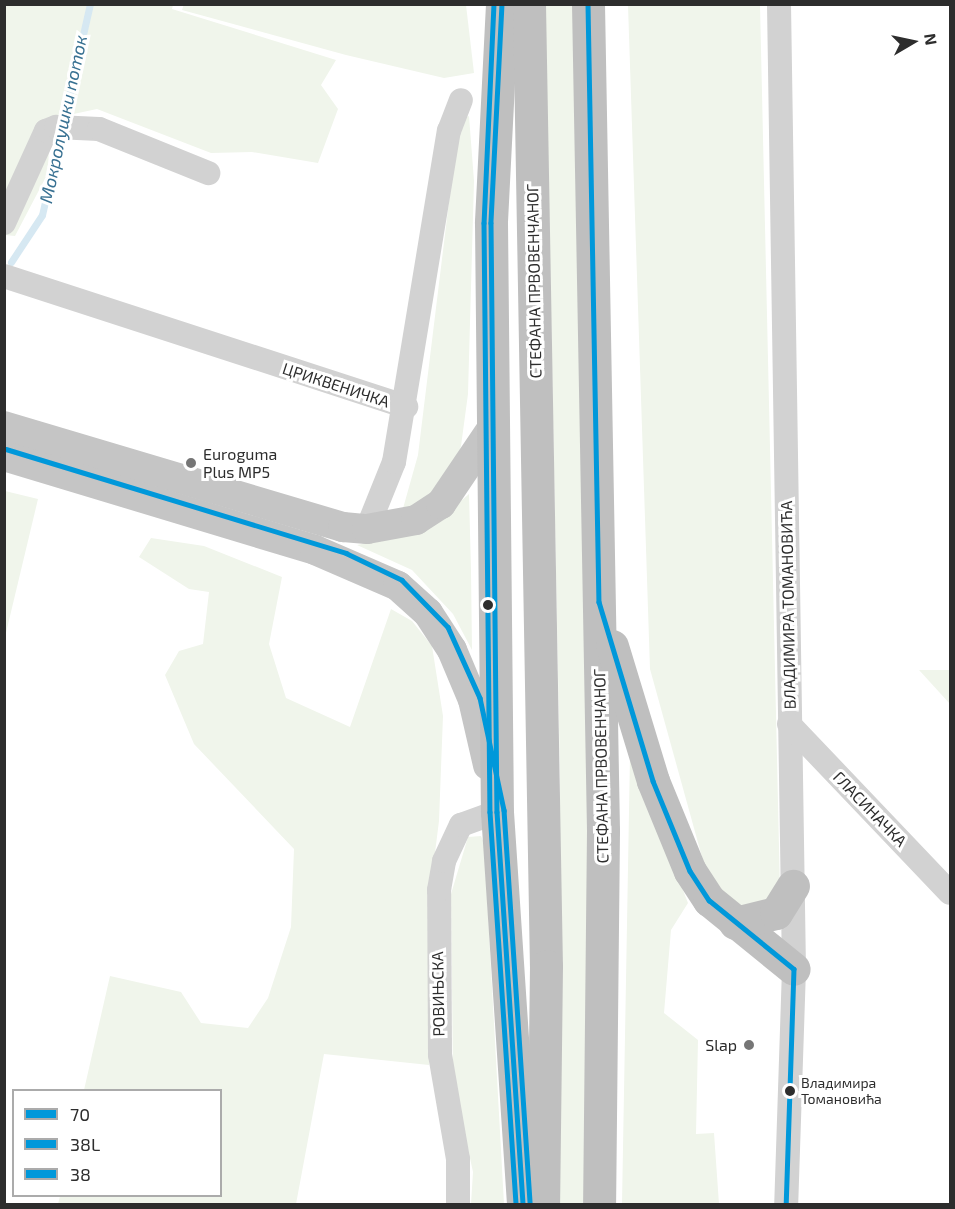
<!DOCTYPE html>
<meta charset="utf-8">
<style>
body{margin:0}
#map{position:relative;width:955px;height:1209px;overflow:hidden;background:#fff;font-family:"Exo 2",sans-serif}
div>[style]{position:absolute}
.green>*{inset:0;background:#f0f5eb}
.stream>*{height:7px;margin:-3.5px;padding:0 3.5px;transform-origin:3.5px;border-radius:3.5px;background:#d6e8f2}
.minor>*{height:24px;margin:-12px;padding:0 12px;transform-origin:12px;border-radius:12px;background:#d2d2d2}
.major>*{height:30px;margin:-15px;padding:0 15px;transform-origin:15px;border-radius:15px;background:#c5c5c5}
.highway>*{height:33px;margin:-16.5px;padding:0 16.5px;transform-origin:16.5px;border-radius:16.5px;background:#bfbfbf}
.bus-1>*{height:4.5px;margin:-2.25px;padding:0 2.25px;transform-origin:2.25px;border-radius:2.25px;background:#0098da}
.bus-2>*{height:4.5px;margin:-2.25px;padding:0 2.25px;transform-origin:2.25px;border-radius:2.25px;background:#0098da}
.bus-3>*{height:4.5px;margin:-2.25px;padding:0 2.25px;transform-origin:2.25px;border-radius:2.25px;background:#0098da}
.dots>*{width:16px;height:16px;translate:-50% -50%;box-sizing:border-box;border:3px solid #fff;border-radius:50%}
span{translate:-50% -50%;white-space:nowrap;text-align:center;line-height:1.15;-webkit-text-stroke:6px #fff;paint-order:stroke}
.bus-label{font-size:14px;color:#2d2d2d}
.left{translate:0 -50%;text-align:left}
.street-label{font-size:16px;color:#2d2d2d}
.poi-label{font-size:16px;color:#2d2d2d}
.right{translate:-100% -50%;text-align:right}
.water-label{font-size:18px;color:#387192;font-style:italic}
.frame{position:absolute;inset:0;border:6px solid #2d2d2d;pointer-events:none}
.legend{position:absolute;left:12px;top:1089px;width:210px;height:108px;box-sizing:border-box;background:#fff;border:2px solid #ababab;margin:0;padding:8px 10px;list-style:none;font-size:18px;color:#2d2d2d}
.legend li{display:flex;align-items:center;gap:12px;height:30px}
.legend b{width:30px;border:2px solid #ababab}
.north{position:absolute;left:883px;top:12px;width:60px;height:60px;-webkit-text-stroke:4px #fff;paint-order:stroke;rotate:81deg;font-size:16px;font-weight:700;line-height:24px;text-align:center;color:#2d2d2d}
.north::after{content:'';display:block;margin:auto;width:21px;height:27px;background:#2d2d2d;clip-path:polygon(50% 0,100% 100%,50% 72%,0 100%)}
</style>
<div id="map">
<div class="green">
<div style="clip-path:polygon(184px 4px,466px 5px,474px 73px,444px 78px,346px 55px,182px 10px)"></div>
<div style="clip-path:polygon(4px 5px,173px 5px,172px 9px,336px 60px,321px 85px,338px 109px,318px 163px,252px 152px,211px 153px,97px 109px,50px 119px,48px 173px,15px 236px,5px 235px)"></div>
<div style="clip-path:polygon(545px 5px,573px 5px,585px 525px,590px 1041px,585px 1204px,558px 1204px,560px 778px)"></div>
<div style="clip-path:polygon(628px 5px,760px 5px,780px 892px,767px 908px,736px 910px,710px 886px,650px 669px)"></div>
<div style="clip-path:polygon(469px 116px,474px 181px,468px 394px,461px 446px,454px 468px,420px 506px,402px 512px,418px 455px,459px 120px)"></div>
<div style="clip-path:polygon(5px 491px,38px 499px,5px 637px,4px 491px)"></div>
<div style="clip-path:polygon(469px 494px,471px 570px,472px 650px,453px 614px,412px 570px,357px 545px,427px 530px)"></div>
<div style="clip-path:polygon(151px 538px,204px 546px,282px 577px,269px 644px,286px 698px,350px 727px,391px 609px,412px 621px,432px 646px,443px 716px,439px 821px,429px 900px,429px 1065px,324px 1054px,296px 1204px,58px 1204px,60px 1196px,220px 1196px,220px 1090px,84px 1090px,110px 976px,181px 992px,201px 1023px,248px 1028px,268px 998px,291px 927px,294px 849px,194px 744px,165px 675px,179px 651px,203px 644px,209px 592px,189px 589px,139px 557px)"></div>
<div style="clip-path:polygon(919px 670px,950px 670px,950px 704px)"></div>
<div style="clip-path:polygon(630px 755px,688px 903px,671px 930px,664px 1013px,698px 1040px,696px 1134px,714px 1133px,719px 1204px,622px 1204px)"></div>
<div style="clip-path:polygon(481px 836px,484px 843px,504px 1204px,471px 1204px,473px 1172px,453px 1080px,451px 894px,468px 837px)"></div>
</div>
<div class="stream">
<div style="left:11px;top:262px;width:56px;rotate:-56.6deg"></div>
<div style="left:42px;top:215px;width:216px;rotate:-77.2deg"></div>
</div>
<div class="minor">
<div style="left:779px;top:4px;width:965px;rotate:89.11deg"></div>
<div style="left:794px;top:969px;width:235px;rotate:91.9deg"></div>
<div style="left:4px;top:223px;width:101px;rotate:-65.5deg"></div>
<div style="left:46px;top:131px;width:11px;rotate:-22deg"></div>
<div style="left:56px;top:127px;width:43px;rotate:2.7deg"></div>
<div style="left:99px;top:129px;width:118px;rotate:22deg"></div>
<div style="left:4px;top:276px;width:423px;rotate:18deg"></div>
<div style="left:367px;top:529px;width:72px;rotate:-68.1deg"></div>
<div style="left:394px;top:462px;width:336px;rotate:-80.6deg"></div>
<div style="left:449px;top:131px;width:33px;rotate:-69deg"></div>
<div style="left:789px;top:724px;width:233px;rotate:46.4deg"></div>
<div style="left:458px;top:1204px;width:45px;rotate:-90deg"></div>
<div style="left:458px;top:1159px;width:106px;rotate:-99.8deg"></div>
<div style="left:440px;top:1055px;width:165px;rotate:-90.3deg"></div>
<div style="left:439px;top:890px;width:29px;rotate:-80deg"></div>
<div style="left:444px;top:861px;width:40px;rotate:-65deg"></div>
<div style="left:461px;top:825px;width:38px;rotate:-20deg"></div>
</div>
<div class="major">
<div style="left:4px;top:426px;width:354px;rotate:16.6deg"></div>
<div style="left:343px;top:527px;width:24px;rotate:5deg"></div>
<div style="left:367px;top:529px;width:50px;rotate:-10.4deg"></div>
<div style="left:416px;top:520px;width:30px;rotate:-33deg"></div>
<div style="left:441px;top:504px;width:93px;rotate:-56deg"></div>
<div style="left:4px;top:456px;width:325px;rotate:16.8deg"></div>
<div style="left:315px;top:550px;width:90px;rotate:23.4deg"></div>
<div style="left:398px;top:586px;width:40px;rotate:42deg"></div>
<div style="left:428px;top:613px;width:44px;rotate:57deg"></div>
<div style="left:452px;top:650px;width:54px;rotate:67.2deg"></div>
<div style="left:473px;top:700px;width:67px;rotate:77deg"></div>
</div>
<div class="highway">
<div style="left:502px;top:4px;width:219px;rotate:92.9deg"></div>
<div style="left:491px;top:223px;width:589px;rotate:89.42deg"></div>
<div style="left:497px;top:812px;width:393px;rotate:86.2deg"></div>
<div style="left:529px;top:4px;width:962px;rotate:88.99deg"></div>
<div style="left:546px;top:966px;width:238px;rotate:90.7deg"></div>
<div style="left:588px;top:4px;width:827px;rotate:88.96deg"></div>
<div style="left:603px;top:831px;width:373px;rotate:90.6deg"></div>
<div style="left:612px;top:646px;width:141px;rotate:73.1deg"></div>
<div style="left:653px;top:781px;width:97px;rotate:67.7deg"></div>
<div style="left:690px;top:871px;width:35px;rotate:57deg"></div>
<div style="left:709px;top:900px;width:109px;rotate:39.1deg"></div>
<div style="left:735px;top:923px;width:42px;rotate:-13.7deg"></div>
<div style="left:776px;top:913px;width:32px;rotate:-58deg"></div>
</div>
<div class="bus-1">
<div style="left:502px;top:4px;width:219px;rotate:92.9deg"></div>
<div style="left:491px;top:223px;width:589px;rotate:89.42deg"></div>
<div style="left:497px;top:812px;width:393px;rotate:86.2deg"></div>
<div style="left:588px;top:4px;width:598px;rotate:88.95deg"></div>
<div style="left:599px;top:602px;width:187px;rotate:73.2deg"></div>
<div style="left:653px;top:781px;width:97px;rotate:67.7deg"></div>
<div style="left:690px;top:871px;width:35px;rotate:57deg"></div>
<div style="left:709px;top:900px;width:109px;rotate:39.1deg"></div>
<div style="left:794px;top:969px;width:235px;rotate:91.9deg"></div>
</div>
<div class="bus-2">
<div style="left:494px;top:4px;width:219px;rotate:92.6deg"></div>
<div style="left:484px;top:223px;width:589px;rotate:89.42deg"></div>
<div style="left:490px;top:812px;width:393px;rotate:86.2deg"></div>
</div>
<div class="bus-3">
<div style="left:6px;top:449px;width:356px;rotate:17deg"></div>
<div style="left:346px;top:553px;width:62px;rotate:25.7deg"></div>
<div style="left:402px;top:580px;width:66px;rotate:45.6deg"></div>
<div style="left:448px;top:627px;width:78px;rotate:65.7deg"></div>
<div style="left:480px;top:698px;width:115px;rotate:77.9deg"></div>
<div style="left:504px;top:810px;width:395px;rotate:86.2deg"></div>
</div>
<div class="dots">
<div style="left:191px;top:463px;background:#767676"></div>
<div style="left:488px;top:605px;background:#2d2d2d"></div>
<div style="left:749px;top:1045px;background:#767676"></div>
<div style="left:790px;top:1091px;background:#2d2d2d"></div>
</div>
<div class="bus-label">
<span class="left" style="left:801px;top:1091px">Владимира<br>Томановића</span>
</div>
<div class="street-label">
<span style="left:534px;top:281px;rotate:-91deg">СТЕФАНА ПРВОВЕНЧАНОГ</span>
<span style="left:336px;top:385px;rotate:18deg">ЦРИКВЕНИЧКА</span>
<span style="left:788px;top:605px;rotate:-91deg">ВЛАДИМИРА ТОМАНОВИЋА</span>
<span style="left:601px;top:766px;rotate:-91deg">СТЕФАНА ПРВОВЕНЧАНОГ</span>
<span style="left:870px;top:809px;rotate:46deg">ГЛАСИНАЧКА</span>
<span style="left:438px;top:994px;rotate:-91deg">РОВИЊСКА</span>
</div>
<div class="poi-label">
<span class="left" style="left:203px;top:463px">Euroguma<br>Plus MP5</span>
<span class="right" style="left:737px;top:1045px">Slap</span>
</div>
<div class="water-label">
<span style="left:63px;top:119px;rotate:-78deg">Мокролушки поток</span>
</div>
<div class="frame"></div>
<ul class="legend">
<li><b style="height:8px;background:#0098da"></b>70</li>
<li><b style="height:8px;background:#0098da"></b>38L</li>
<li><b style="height:8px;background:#0098da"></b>38</li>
</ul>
<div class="north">N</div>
</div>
